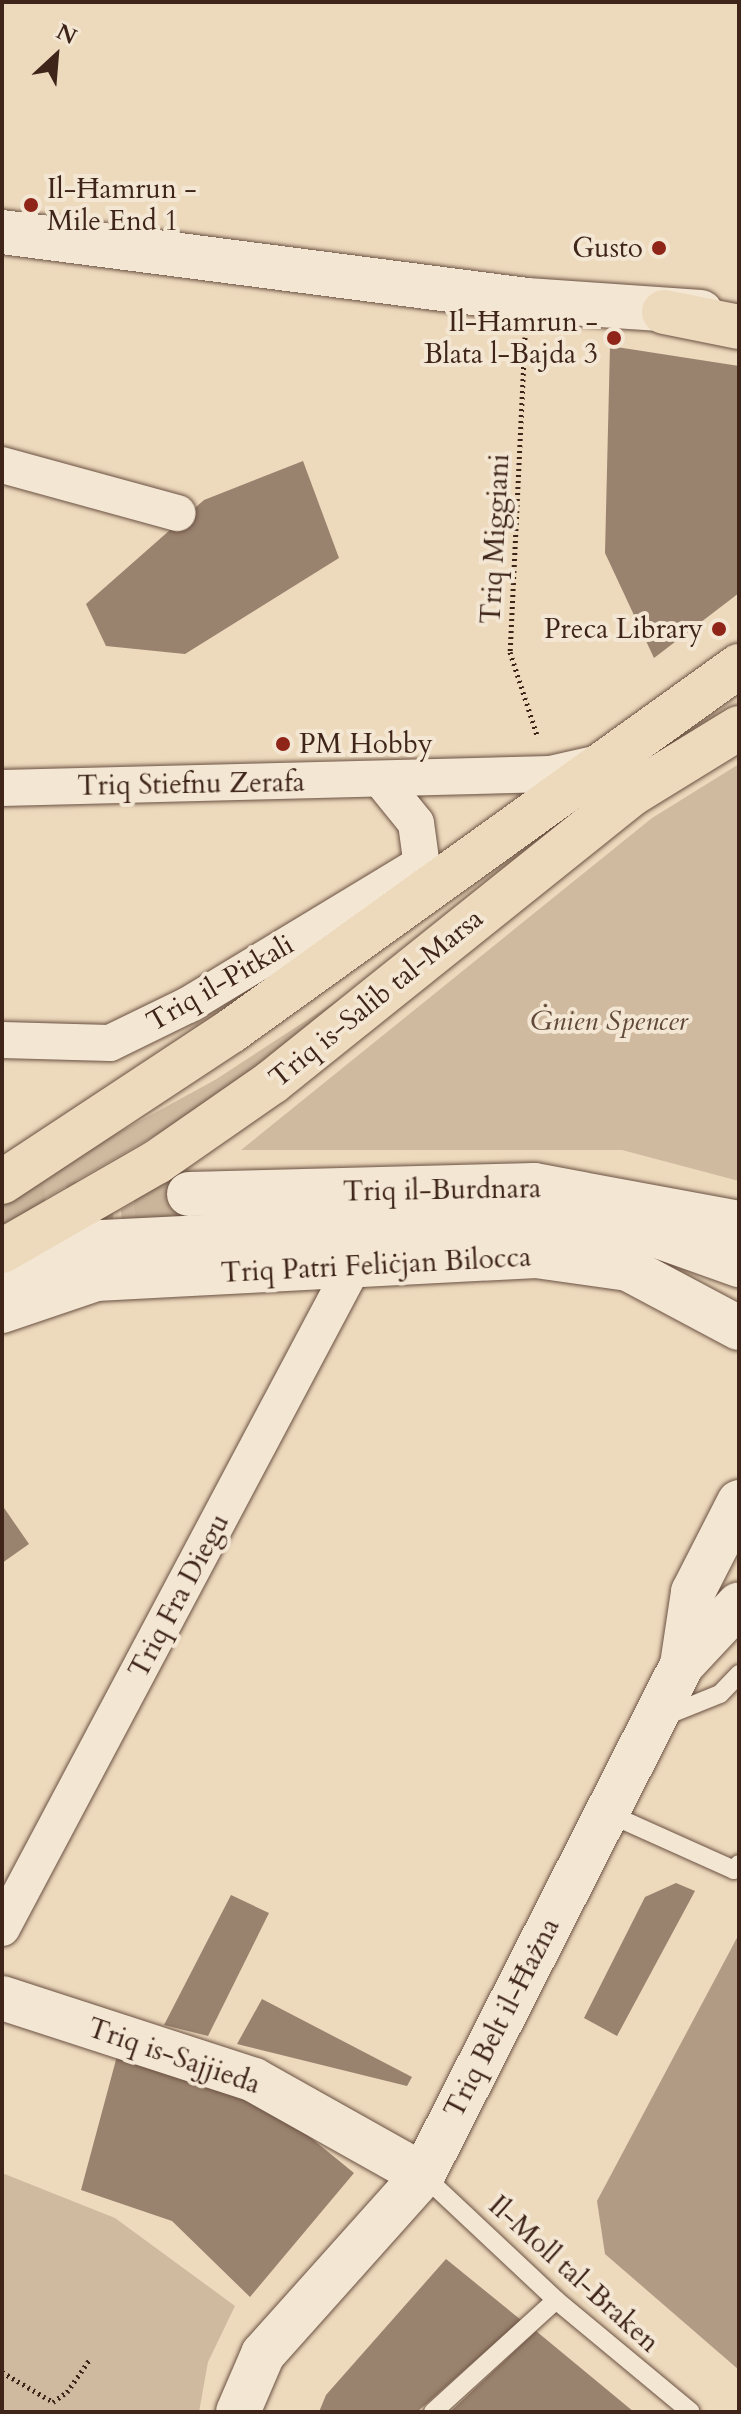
<!DOCTYPE html>
<meta charset="utf-8">
<style>
body{margin:0}
#map{position:relative;width:741px;height:2414px;overflow:hidden;background:#edd9bc;font-family:Cardo,serif}
div>[style]{position:absolute}
.green>*{inset:0;background:#cfbaa0}
.water>*{inset:0;background:#b29b85}
.building>*{inset:0;background:#99826e}
.secondary-tunnel>*{height:44px;margin-top:-22px;transform-origin:0;background:repeating-linear-gradient(90deg,#cab59b 0 44px,transparent 0 66px)}
.path>*{height:5px;margin-top:-2.5px;transform-origin:0;background:repeating-linear-gradient(90deg,#3e2419 0 2px,transparent 0 6px)}
.roads{filter:drop-shadow(0 0 2px #6a5142) drop-shadow(0 0 2px #6a5142)}
.service>*{height:18px;margin:-9px;padding:0 9px;transform-origin:9px;border-radius:9px;background:#f3e6d3}
.minor>*{height:36px;margin:-18px;padding:0 18px;transform-origin:18px;border-radius:18px;background:#f3e6d3}
.tertiary>*{height:44px;margin:-22px;padding:0 22px;transform-origin:22px;border-radius:22px;background:#f3e6d3}
.secondary>*{height:44px;margin:-22px;padding:0 22px;transform-origin:22px;border-radius:22px;background:#f3e6d3}
.trunk>*{height:44px;margin:-22px;padding:0 22px;transform-origin:22px;border-radius:22px;background:#edd9bc}
.dots>*{width:22px;height:22px;translate:-50% -50%;box-sizing:border-box;border:4px solid #f3e6d3;border-radius:50%}
span{translate:-50% -50%;white-space:nowrap;text-align:center;line-height:1.15;-webkit-text-stroke:8px #f3e6d3;paint-order:stroke}
.poi-label{font-size:28px;color:#3e2419}
.left{translate:0 -50%;text-align:left}
.right{translate:-100% -50%;text-align:right}
.street-label{font-size:28px;color:#3e2419}
.park-label{font-size:28px;color:#624a3b;font-style:italic}
.frame{position:absolute;inset:0;border:4px solid #3e2419;pointer-events:none}
.north{position:absolute;left:16px;top:16px;width:80px;height:80px;-webkit-text-stroke:6px #f3e6d3;paint-order:stroke;rotate:26deg;font-size:22px;font-weight:700;line-height:32px;text-align:center;color:#3e2419}
.north::after{content:'';display:block;margin:auto;width:28px;height:36px;background:#3e2419;clip-path:polygon(50% 0,100% 100%,50% 72%,0 100%)}
</style>
<div id="map">
<div class="green">
<div style="clip-path:polygon(739px 764px,739px 1181px,622px 1150px,241px 1150px,652px 818px)"></div>
<div style="clip-path:polygon(339px 999px,347px 1007px,224px 1096px,2px 1223px,2px 1196px,215px 1080px)"></div>
<div style="clip-path:polygon(189px 1170px,192px 1219px,122px 1223px,121px 1210px)"></div>
<div style="clip-path:polygon(2px 2173px,115px 2218px,235px 2306px,208px 2362px,199px 2412px,2px 2412px)"></div>
</div>
<div class="water">
<div style="clip-path:polygon(739px 1934px,739px 2370px,605px 2254px,597px 2201px)"></div>
</div>
<div class="building">
<div style="clip-path:polygon(610px 346px,739px 366px,739px 593px,654px 658px,605px 553px)"></div>
<div style="clip-path:polygon(303px 461px,339px 558px,185px 654px,106px 646px,86px 604px,204px 500px)"></div>
<div style="clip-path:polygon(2px 1505px,29px 1544px,2px 1563px)"></div>
<div style="clip-path:polygon(676px 1883px,695px 1891px,617px 2036px,584px 2018px,645px 1897px)"></div>
<div style="clip-path:polygon(231px 1895px,269px 1913px,208px 2036px,164px 2025px)"></div>
<div style="clip-path:polygon(262px 1999px,412px 2077px,407px 2086px,237px 2044px)"></div>
<div style="clip-path:polygon(117px 2056px,251px 2089px,354px 2173px,250px 2297px,172px 2221px,81px 2190px)"></div>
<div style="clip-path:polygon(446px 2259px,521px 2320px,417px 2412px,319px 2412px,326px 2395px)"></div>
<div style="clip-path:polygon(536px 2331px,634px 2412px,450px 2412px)"></div>
</div>
<div class="secondary-tunnel">
<div style="left:2px;top:1210px;width:188px;rotate:-4.9deg"></div>
</div>
<div class="path">
<div style="left:525px;top:337px;width:315px;rotate:92.7deg"></div>
<div style="left:510px;top:652px;width:90px;rotate:72deg"></div>
<div style="left:2px;top:2372px;width:59px;rotate:30.5deg"></div>
<div style="left:53px;top:2402px;width:17px;rotate:-36deg"></div>
<div style="left:67px;top:2392px;width:40px;rotate:-55.1deg"></div>
</div>
<div class="roads">
<div class="service">
<div style="left:663px;top:1717px;width:61px;rotate:-22deg"></div>
<div style="left:720px;top:1694px;width:28px;rotate:-46deg"></div>
<div style="left:605px;top:1812px;width:141px;rotate:24.2deg"></div>
<div style="left:734px;top:1870px;width:8px;rotate:-50deg"></div>
<div style="left:423px;top:2175px;width:183px;rotate:43.2deg"></div>
<div style="left:556px;top:2300px;width:175px;rotate:39.7deg"></div>
<div style="left:433px;top:2412px;width:166px;rotate:-42.3deg"></div>
</div>
<div class="minor">
<div style="left:2px;top:465px;width:182px;rotate:15.3deg"></div>
<div style="left:381px;top:780px;width:55px;rotate:50.9deg"></div>
<div style="left:416px;top:823px;width:67px;rotate:82.2deg"></div>
<div style="left:2px;top:788px;width:548px;rotate:-1.46deg"></div>
<div style="left:550px;top:774px;width:50px;rotate:-12.7deg"></div>
<div style="left:2px;top:1040px;width:108px;rotate:1.6deg"></div>
<div style="left:110px;top:1043px;width:87px;rotate:-26deg"></div>
<div style="left:188px;top:1005px;width:272px;rotate:-31.2deg"></div>
<div style="left:2px;top:1928px;width:753px;rotate:-62.04deg"></div>
</div>
<div class="tertiary">
<div style="left:2px;top:1311px;width:99px;rotate:-18.8deg"></div>
<div style="left:96px;top:1279px;width:441px;rotate:-3deg"></div>
<div style="left:536px;top:1256px;width:93px;rotate:8deg"></div>
<div style="left:628px;top:1269px;width:126px;rotate:28deg"></div>
<div style="left:682px;top:1665px;width:74px;rotate:-81.4deg"></div>
<div style="left:693px;top:1592px;width:101px;rotate:-62.9deg"></div>
<div style="left:2px;top:1998px;width:265px;rotate:18deg"></div>
<div style="left:254px;top:2080px;width:194px;rotate:29.3deg"></div>
</div>
<div class="secondary">
<div style="left:2px;top:232px;width:529px;rotate:7.38deg"></div>
<div style="left:527px;top:300px;width:174px;rotate:3.9deg"></div>
<div style="left:189px;top:1194px;width:345px;rotate:-1.5deg"></div>
<div style="left:534px;top:1185px;width:208px;rotate:10.5deg"></div>
<div style="left:2px;top:1271px;width:104px;rotate:-16.2deg"></div>
<div style="left:102px;top:1242px;width:435px;rotate:-2.8deg"></div>
<div style="left:536px;top:1221px;width:114px;rotate:6.1deg"></div>
<div style="left:649px;top:1233px;width:96px;rotate:19.6deg"></div>
<div style="left:238px;top:2412px;width:63px;rotate:-66.7deg"></div>
<div style="left:263px;top:2354px;width:240px;rotate:-48.2deg"></div>
<div style="left:423px;top:2175px;width:572px;rotate:-63.08deg"></div>
<div style="left:682px;top:1665px;width:83px;rotate:-46.9deg"></div>
</div>
<div class="trunk">
<div style="left:664px;top:312px;width:76px;rotate:11.3deg"></div>
<div style="left:2px;top:1182px;width:274px;rotate:-33.4deg"></div>
<div style="left:231px;top:1031px;width:626px;rotate:-35.7deg"></div>
<div style="left:2px;top:1251px;width:179px;rotate:-29.9deg"></div>
<div style="left:157px;top:1162px;width:140px;rotate:-34.8deg"></div>
<div style="left:272px;top:1082px;width:459px;rotate:-38.7deg"></div>
<div style="left:630px;top:795px;width:128px;rotate:-31.6deg"></div>
</div>
</div>
<div class="dots">
<div style="left:31px;top:205px;background:#8f2418"></div>
<div style="left:659px;top:248px;background:#8f2418"></div>
<div style="left:614px;top:338px;background:#8f2418"></div>
<div style="left:719px;top:629px;background:#8f2418"></div>
<div style="left:283px;top:744px;background:#8f2418"></div>
</div>
<div class="poi-label">
<span class="left" style="left:47px;top:205px">Il-Ħamrun -<br>Mile End 1</span>
<span class="right" style="left:643px;top:248px">Gusto</span>
<span class="right" style="left:598px;top:338px">Il-Ħamrun -<br>Blata l-Bajda 3</span>
<span class="right" style="left:703px;top:629px">Preca Library</span>
<span class="left" style="left:299px;top:744px">PM Hobby</span>
</div>
<div class="street-label">
<span style="left:495px;top:539px;rotate:-87deg">Triq Miggiani</span>
<span style="left:191px;top:784px;rotate:-1deg">Triq Stiefnu Zerafa</span>
<span style="left:220px;top:983px;rotate:-30deg">Triq il-Pitkali</span>
<span style="left:376px;top:998px;rotate:-39deg">Triq is-Salib tal-Marsa</span>
<span style="left:442px;top:1190px;rotate:-1deg">Triq il-Burdnara</span>
<span style="left:376px;top:1265px;rotate:-3deg">Triq Patri Feliċjan Bilocca</span>
<span style="left:179px;top:1596px;rotate:-62deg">Triq Fra Diegu</span>
<span style="left:502px;top:2018px;rotate:-63deg">Triq Belt il-Ħażna</span>
<span style="left:174px;top:2056px;rotate:19deg">Triq is-Sajjieda</span>
<span style="left:574px;top:2274px;rotate:42deg">Il-Moll tal-Braken</span>
</div>
<div class="park-label">
<span style="left:609px;top:1021px">Ġnien Spencer</span>
</div>
<div class="frame"></div>
<div class="north">N</div>
</div>
